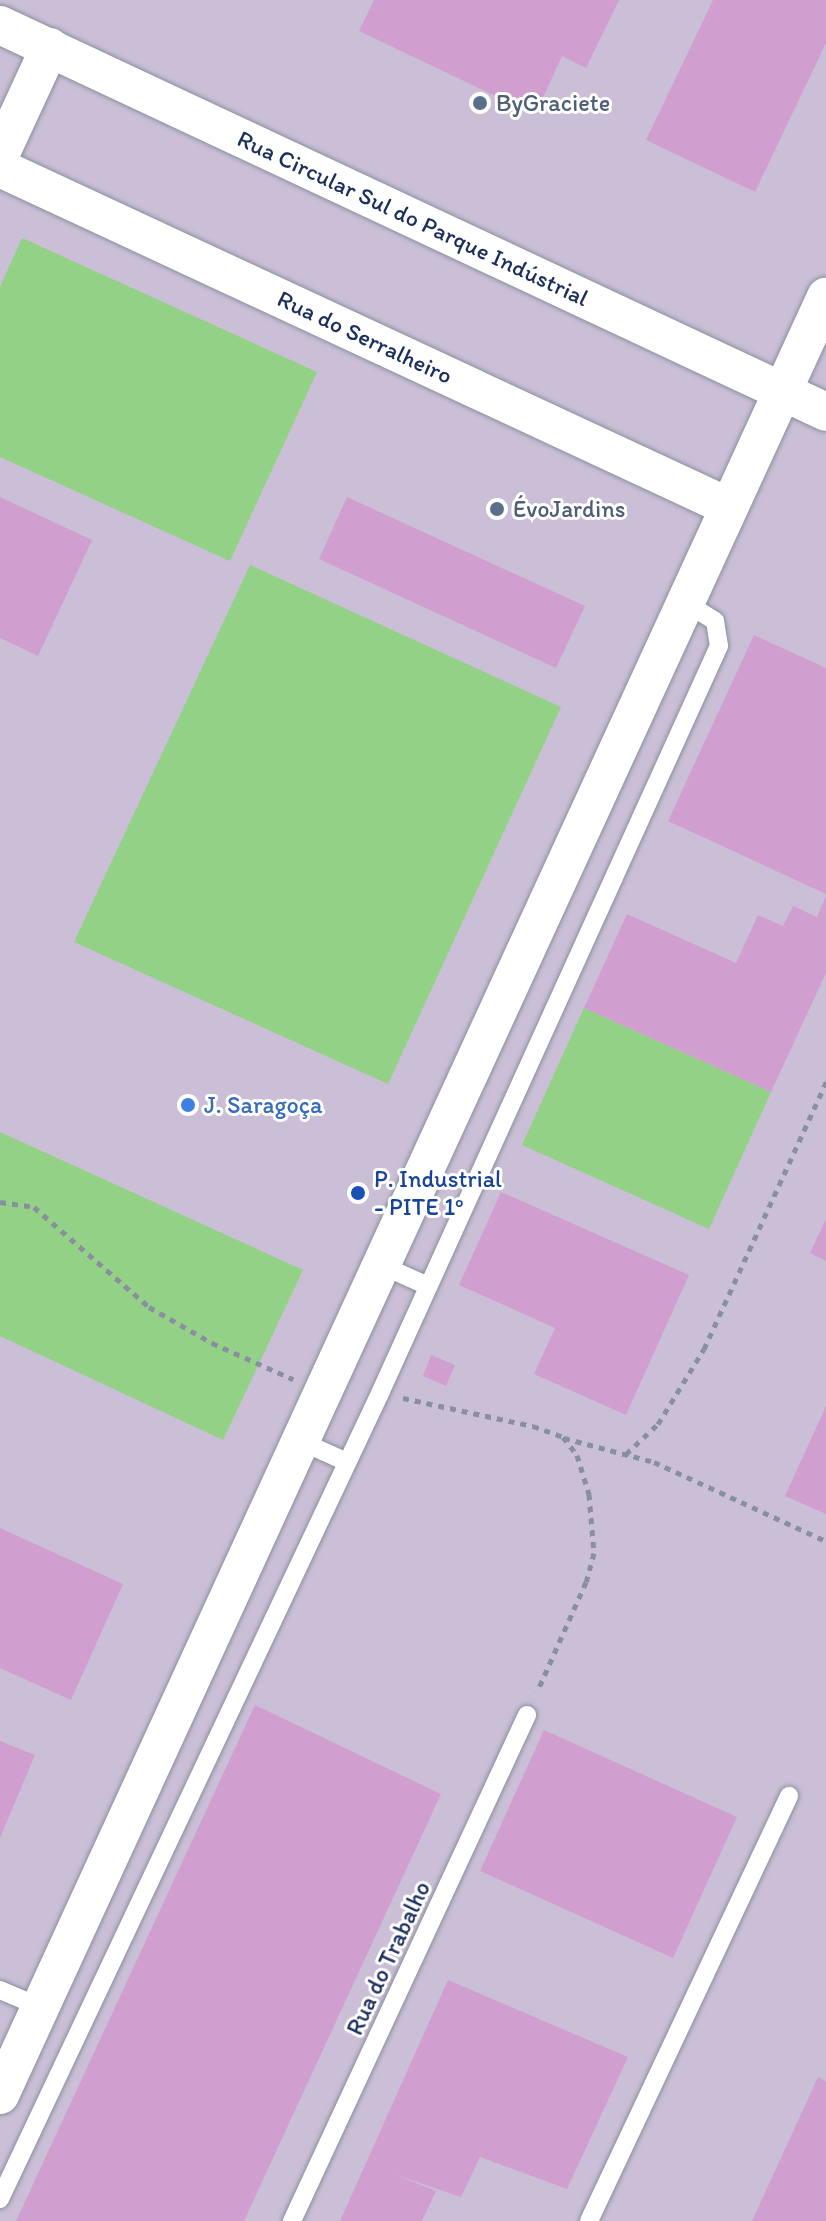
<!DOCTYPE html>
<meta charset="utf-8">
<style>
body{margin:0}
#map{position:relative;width:826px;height:2221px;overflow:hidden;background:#f4f1e0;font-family:Itim,sans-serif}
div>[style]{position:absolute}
.industrial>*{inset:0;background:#cabfd6}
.green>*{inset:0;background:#93d186}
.building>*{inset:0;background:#d09fd0}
.path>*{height:5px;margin-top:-2.5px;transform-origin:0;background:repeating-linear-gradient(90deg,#88909f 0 6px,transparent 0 12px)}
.roads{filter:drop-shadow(0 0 2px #88909f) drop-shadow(0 0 2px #88909f)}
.service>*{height:18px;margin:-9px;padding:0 9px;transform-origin:9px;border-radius:9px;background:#fff}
.minor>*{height:38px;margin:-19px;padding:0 19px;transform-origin:19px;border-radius:19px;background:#fff}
.dots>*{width:22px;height:22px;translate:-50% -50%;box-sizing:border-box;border:4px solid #fff;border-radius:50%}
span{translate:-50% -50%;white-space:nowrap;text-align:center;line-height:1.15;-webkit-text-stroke:6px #fff;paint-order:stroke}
.service-label{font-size:24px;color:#4e5e75}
.left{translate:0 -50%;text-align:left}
.street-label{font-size:24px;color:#1b2f5e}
.shop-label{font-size:24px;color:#366cbe}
.transit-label{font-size:24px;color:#164399}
</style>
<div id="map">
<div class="industrial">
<div style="clip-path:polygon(0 0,826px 0,826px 2221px,0 2221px)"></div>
</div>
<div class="green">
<div style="clip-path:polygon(22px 238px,317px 372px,230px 561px,0 457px,0 287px)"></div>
<div style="clip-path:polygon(250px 565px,561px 707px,388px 1084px,74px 942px)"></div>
<div style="clip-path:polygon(584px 1008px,771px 1092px,709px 1229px,522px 1145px)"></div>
<div style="clip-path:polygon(0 1132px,303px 1270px,223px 1440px,0 1336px)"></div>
</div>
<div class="building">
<div style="clip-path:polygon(374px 0,619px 0,586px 68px,562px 56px,535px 115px,359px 31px)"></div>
<div style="clip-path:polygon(713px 0,826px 0,826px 43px,755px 192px,646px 140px)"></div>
<div style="clip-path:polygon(0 497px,92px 540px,38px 656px,0 638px)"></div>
<div style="clip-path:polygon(347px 497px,585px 606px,556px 668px,319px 559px)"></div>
<div style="clip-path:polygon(754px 635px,826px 668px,826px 894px,668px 821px)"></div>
<div style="clip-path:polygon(826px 896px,826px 973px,771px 1092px,584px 1008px,627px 914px,736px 963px,758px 915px,783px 926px,793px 906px,817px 917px)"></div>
<div style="clip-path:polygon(501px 1192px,689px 1275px,626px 1415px,534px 1374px,555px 1328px,459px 1285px)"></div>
<div style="clip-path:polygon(826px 1219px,826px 1261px,810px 1253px)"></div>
<div style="clip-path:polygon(431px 1355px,455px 1365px,446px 1386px,423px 1376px)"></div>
<div style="clip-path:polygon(826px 1406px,826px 1514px,785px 1496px)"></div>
<div style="clip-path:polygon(0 1528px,123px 1584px,71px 1700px,0 1668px)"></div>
<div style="clip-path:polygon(255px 1705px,441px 1794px,244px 2221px,16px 2221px)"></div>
<div style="clip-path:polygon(544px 1730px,737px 1817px,673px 1958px,480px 1871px)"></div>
<div style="clip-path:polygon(0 1741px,35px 1755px,0 1838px)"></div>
<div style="clip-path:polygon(448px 1980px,628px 2057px,567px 2189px,480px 2157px,461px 2197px,393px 2174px,436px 2191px,422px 2221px,340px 2221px)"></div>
<div style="clip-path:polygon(818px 2077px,826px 2081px,826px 2221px,752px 2221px)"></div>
</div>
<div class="path">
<div style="left:0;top:1202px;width:34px;rotate:8deg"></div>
<div style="left:34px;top:1207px;width:152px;rotate:41deg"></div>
<div style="left:149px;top:1307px;width:73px;rotate:29.7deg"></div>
<div style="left:212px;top:1343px;width:89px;rotate:24deg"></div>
<div style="left:403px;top:1398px;width:133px;rotate:12.2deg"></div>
<div style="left:533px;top:1426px;width:32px;rotate:20deg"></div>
<div style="left:563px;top:1437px;width:23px;rotate:52deg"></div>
<div style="left:577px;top:1455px;width:41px;rotate:72.9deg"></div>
<div style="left:589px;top:1494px;width:59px;rotate:85.2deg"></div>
<div style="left:594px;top:1553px;width:30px;rotate:105deg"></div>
<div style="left:586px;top:1582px;width:120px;rotate:114deg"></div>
<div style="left:564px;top:1438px;width:93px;rotate:14.9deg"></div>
<div style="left:654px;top:1462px;width:189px;rotate:24.7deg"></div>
<div style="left:626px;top:1454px;width:44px;rotate:-43.2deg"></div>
<div style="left:658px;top:1424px;width:88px;rotate:-58.5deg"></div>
<div style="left:704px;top:1349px;width:294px;rotate:-65.4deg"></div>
</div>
<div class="roads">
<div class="service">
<div style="left:381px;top:1265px;width:51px;rotate:24.1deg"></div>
<div style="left:300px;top:1441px;width:51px;rotate:24.1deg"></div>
<div style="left:0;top:1990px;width:43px;rotate:23deg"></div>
<div style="left:0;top:2199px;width:893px;rotate:-64.75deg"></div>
<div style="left:381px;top:1391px;width:818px;rotate:-65.6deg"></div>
<div style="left:719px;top:646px;width:25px;rotate:-99deg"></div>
<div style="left:715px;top:621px;width:36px;rotate:-148deg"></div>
<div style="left:292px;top:2221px;width:558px;rotate:-65.09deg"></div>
<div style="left:589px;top:2221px;width:470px;rotate:-64.8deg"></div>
</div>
<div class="minor">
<div style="left:0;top:25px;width:912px;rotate:25.1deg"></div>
<div style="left:0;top:155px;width:119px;rotate:-65.2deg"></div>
<div style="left:0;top:168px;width:804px;rotate:24.94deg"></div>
<div style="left:0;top:2095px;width:1979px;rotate:-65.33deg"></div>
</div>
</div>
<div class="dots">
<div style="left:480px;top:103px;background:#5c6f8a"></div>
<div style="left:497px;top:509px;background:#5c6f8a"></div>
<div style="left:188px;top:1105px;background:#3f7fe0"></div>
<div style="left:358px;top:1193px;background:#1a4fb4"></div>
</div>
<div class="service-label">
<span class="left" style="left:496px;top:103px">ByGraciete</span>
<span class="left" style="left:513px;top:509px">ÉvoJardins</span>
</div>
<div class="street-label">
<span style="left:413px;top:218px;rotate:25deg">Rua Circular Sul do Parque Indústrial</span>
<span style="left:365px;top:337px;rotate:25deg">Rua do Serralheiro</span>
<span style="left:388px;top:1958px;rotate:-65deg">Rua do Trabalho</span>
</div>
<div class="shop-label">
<span class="left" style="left:204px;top:1105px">J. Saragoça</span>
</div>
<div class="transit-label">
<span class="left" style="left:374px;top:1193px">P. Industrial<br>- PITE 1º</span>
</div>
</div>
